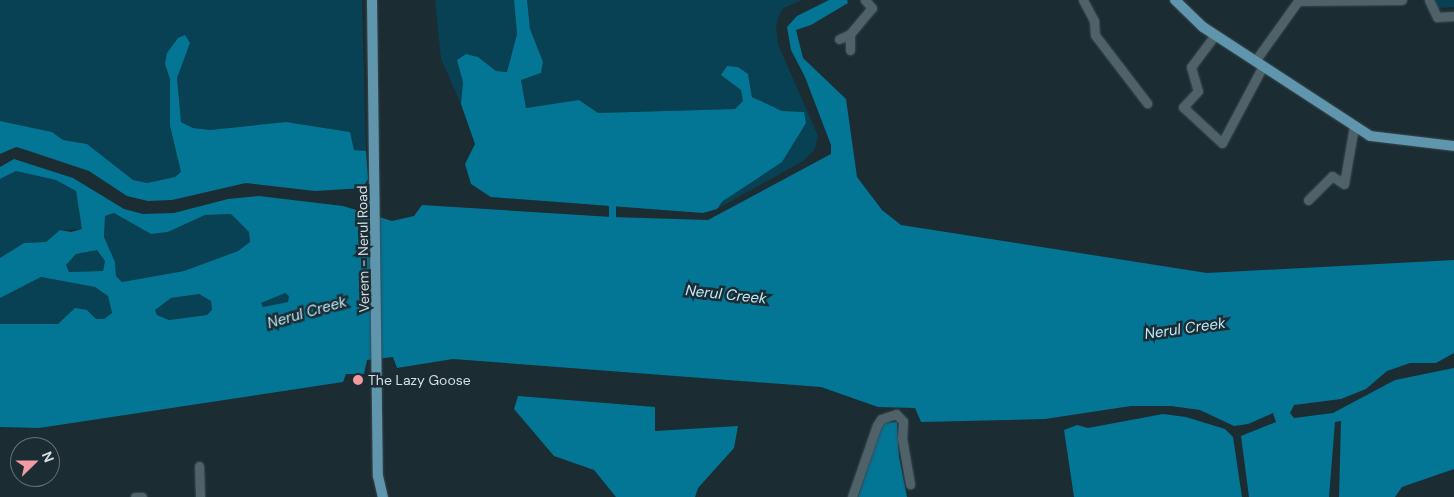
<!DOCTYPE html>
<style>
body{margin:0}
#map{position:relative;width:1454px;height:497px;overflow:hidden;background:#1b2c33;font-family:"DM Sans",sans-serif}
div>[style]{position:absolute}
.green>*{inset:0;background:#084153}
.water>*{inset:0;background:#037595}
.canal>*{height:7px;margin:-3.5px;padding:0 3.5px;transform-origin:3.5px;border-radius:3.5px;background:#037595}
.roads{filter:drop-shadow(0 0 1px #3b494f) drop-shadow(0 0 1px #3b494f)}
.minor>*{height:9px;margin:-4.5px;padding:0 4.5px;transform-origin:4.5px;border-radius:4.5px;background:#4f6169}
.major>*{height:10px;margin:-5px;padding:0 5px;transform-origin:5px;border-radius:5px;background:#6096ad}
.dots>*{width:14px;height:14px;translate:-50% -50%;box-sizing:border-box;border:2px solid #1b2c33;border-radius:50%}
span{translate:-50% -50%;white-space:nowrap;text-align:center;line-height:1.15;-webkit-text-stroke:5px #1b2c33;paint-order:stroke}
.street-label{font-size:14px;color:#d4dee3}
.poi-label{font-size:14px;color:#d4dee3}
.left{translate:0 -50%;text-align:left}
.water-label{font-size:15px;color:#bde9fb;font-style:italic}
.north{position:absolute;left:10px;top:437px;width:50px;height:50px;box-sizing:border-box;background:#1b2c33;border:1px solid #657379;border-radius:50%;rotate:68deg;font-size:14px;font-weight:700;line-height:20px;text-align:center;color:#d4dee3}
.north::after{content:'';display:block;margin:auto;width:18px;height:22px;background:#f49aa2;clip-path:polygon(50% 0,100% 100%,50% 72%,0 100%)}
</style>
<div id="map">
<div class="green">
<div style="clip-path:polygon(0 0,362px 0,366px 151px,354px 150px,350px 132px,286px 122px,210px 130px,193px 128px,181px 122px,177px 78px,190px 43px,165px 64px,170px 79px,170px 126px,181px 172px,175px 177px,147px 183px,133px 180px,87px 144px,63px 140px,52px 132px,0 121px)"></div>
<div style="clip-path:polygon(435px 0,514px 0,517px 34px,507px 72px,496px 71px,478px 57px,463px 82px,461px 104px,441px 59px)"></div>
<div style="clip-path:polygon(527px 0,802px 0,782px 9px,776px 25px,778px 44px,818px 136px,815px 149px,803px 161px,717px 209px,804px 112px,782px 111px,761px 103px,752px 96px,748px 74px,741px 90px,743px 101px,735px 109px,598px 113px,579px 100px,526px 108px,521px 80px,541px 73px,543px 62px,530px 29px)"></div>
<div style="clip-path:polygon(1433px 0,1454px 0,1454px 7px,1438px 8px)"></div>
<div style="clip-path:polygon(16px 171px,56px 180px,76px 191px,82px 229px,60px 230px,46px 242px,24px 243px,0 258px,0 179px)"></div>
<div style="clip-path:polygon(114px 213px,151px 234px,168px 232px,205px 215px,231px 214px,249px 232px,250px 242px,238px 251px,184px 271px,122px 282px,116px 276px,115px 262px,104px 237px,105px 216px)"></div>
<div style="clip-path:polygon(97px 250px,105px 261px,103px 271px,69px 272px,66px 265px,76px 254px)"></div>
<div style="clip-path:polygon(41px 277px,95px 287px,108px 296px,112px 313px,104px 319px,95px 319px,87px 310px,58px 324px,0 324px,0 298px)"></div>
<div style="clip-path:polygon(285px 293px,289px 295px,288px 302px,263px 307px,261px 303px,266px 299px)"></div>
<div style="clip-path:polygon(199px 294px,211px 301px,213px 310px,207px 315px,169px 320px,157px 315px,155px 309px,171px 298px)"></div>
</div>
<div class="water">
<div style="clip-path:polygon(514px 0,527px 0,530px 29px,543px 62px,541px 73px,521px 80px,526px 108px,579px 100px,598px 113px,735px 109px,743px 101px,741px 90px,721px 75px,727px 66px,738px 67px,748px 74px,752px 97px,782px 111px,804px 112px,806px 123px,782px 162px,723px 201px,717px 209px,703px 213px,491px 197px,471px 184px,465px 164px,475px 144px,461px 104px,463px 82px,457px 60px,466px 54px,478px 57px,496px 71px,507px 72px,517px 34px)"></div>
<div style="clip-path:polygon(evenodd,829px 0,847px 0,848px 3px,811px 25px,796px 30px,803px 58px,846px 99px,857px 177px,882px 210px,901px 225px,1207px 273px,1454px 260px,1454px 353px,1436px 363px,1410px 363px,1387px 371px,1366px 389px,1341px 399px,1294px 405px,1290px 413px,1294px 418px,1333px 413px,1395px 380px,1454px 368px,1454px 469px,1402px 487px,1395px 497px,1339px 497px,1341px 421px,1335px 422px,1329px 497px,1249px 497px,1241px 436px,1276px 422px,1273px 413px,1248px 424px,1234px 426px,1200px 410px,1171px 406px,1131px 406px,1045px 419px,921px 422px,915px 408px,878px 407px,821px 387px,453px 359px,397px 368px,393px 357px,367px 360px,364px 374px,346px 374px,343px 382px,39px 428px,0 427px,0 324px,58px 324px,75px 308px,87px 310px,96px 319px,104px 319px,112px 313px,108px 296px,95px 287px,41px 277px,0 298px,0 258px,24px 243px,46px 242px,60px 230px,71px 232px,82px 229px,76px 191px,56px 180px,16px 171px,0 179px,0 167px,14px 159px,73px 178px,124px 209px,143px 214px,174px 213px,228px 199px,259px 196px,343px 206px,392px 221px,414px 216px,422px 205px,612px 217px,708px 220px,831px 154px,831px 145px,805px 77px,791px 50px,787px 27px,797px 16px,829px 0,114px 213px,151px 234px,168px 232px,205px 215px,231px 214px,249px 232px,250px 242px,238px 251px,184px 271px,122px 282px,116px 276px,115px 262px,104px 237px,105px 216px,114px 213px,829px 0,97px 250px,105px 261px,103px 271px,69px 272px,66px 265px,76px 254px,97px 250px,829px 0,285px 293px,289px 296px,288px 302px,263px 307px,261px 303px,285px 293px,829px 0,199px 294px,211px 301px,212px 310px,207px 315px,169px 320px,157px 315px,155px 310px,171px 298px,199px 294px)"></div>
<div style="clip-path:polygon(185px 35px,190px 43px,177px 78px,181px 122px,193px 128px,210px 130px,286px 122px,350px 132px,354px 150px,366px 151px,368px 179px,363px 188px,315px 191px,246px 183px,172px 200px,148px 201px,127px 196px,89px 171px,23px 149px,16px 147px,0 154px,0 121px,52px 132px,63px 140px,87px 144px,133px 180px,147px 183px,175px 177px,181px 172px,170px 126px,170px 79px,165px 64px,167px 53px,178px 38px)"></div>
<div style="clip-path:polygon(518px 396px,655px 407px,655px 431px,738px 426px,734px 448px,698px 488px,695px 497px,616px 497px,594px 470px,554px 456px,514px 409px)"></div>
<div style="clip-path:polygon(1163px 414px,1186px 417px,1225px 429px,1233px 437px,1242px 497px,1074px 497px,1064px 430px,1077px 425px,1088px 428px)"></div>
<div style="clip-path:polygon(897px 422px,899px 457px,907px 497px,858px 497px,882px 423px)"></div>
</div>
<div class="canal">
<div style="left:612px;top:203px;width:14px;rotate:90deg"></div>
</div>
<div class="roads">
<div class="minor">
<div style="left:1083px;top:0;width:24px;rotate:62deg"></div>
<div style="left:1094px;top:21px;width:14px;rotate:86deg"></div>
<div style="left:1095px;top:35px;width:86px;rotate:52.6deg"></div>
<div style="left:1429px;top:0;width:19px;rotate:65deg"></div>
<div style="left:1437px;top:17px;width:17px;rotate:-3deg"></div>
<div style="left:1215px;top:35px;width:40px;rotate:127deg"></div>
<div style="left:1191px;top:67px;width:25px;rotate:74deg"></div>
<div style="left:1198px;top:91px;width:22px;rotate:133deg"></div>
<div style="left:1183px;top:107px;width:53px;rotate:42.7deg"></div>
<div style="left:1222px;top:143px;width:87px;rotate:-62deg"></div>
<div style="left:839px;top:39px;width:12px;rotate:-24deg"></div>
<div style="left:850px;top:50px;width:16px;rotate:-90deg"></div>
<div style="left:850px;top:34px;width:34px;rotate:-50deg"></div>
<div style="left:872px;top:8px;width:11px;rotate:-131deg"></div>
<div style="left:1255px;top:61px;width:74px;rotate:-54.4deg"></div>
<div style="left:1298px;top:1px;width:104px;rotate:-0.6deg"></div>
<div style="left:1308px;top:200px;width:34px;rotate:-45deg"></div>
<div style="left:1332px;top:176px;width:14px;rotate:34deg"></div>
<div style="left:1344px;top:184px;width:59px;rotate:-80.2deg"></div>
<div style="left:199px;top:466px;width:31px;rotate:88deg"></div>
<div style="left:135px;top:497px;width:7px"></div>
<div style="left:852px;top:497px;width:76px;rotate:-70.9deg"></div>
<div style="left:877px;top:425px;width:7px;rotate:-56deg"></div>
<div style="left:881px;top:419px;width:16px;rotate:-18deg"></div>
<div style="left:896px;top:414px;width:10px;rotate:45deg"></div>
<div style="left:903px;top:421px;width:17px;rotate:93deg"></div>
<div style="left:902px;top:438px;width:47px;rotate:80.1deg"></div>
</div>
<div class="major">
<div style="left:372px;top:0;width:476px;rotate:89.3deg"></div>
<div style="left:378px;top:476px;width:22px;rotate:77deg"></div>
<div style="left:1175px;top:0;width:39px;rotate:44deg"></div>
<div style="left:1203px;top:27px;width:199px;rotate:33.1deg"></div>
<div style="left:1370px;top:136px;width:85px;rotate:6.8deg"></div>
</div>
</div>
<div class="dots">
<div style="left:358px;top:380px;background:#f49aa2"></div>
</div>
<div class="street-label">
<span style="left:363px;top:249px;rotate:-91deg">Verem - Nerul Road</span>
</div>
<div class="poi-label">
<span class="left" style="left:368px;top:380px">The Lazy Goose</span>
</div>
<div class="water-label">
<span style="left:726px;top:295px;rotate:6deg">Nerul Creek</span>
<span style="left:307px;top:313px;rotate:-16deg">Nerul Creek</span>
<span style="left:1185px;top:329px;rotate:-8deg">Nerul Creek</span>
</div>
<div class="north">N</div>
</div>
